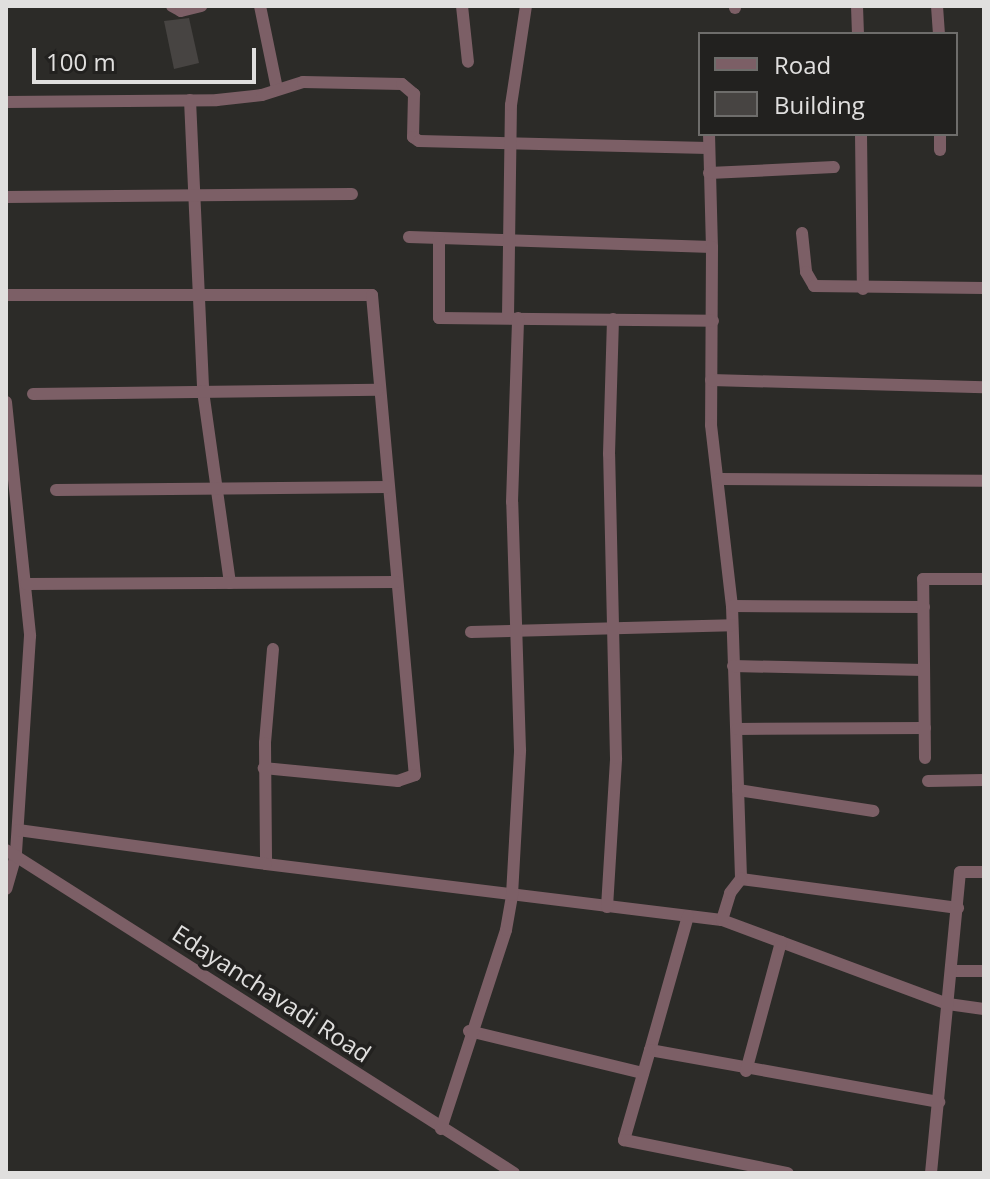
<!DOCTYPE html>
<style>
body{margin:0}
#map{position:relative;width:990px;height:1179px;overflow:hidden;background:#2c2b28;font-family:"Open Sans",sans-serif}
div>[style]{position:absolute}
.building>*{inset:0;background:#474442}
.street>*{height:12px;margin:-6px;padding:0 6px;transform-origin:6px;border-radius:6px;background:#7c5f66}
span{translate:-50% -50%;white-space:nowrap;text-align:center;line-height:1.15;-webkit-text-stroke:7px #22211f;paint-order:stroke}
.street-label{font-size:24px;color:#e0dfde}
.frame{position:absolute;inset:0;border:8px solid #e0dfde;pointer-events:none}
.legend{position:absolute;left:698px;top:32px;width:260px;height:104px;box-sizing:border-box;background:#22211f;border:2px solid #6e6d6b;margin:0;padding:10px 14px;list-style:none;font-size:24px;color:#e0dfde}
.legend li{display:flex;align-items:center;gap:16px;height:40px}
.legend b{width:40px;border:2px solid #6e6d6b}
.scale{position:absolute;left:32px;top:48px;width:224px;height:36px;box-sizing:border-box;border:4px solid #e0dfde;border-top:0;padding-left:10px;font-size:24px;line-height:28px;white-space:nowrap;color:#e0dfde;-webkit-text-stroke:6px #22211f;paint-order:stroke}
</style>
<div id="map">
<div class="building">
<div style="clip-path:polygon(189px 18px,199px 63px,174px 69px,164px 21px)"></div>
</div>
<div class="street">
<div style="left:172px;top:6px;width:10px;rotate:29deg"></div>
<div style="left:181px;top:11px;width:21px;rotate:-14deg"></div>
<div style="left:260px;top:6px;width:85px;rotate:78.4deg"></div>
<div style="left:462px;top:6px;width:56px;rotate:83.9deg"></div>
<div style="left:735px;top:6px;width:2px;rotate:90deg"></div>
<div style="left:857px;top:6px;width:28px;rotate:88deg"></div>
<div style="left:937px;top:6px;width:28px;rotate:86deg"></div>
<div style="left:190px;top:100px;width:291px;rotate:87.4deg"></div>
<div style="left:203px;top:391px;width:194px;rotate:82deg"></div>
<div style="left:6px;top:102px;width:211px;rotate:-0.5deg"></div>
<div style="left:217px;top:100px;width:45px;rotate:-6.3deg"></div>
<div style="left:262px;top:95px;width:43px;rotate:-17.6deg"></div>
<div style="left:303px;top:82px;width:99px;rotate:1.2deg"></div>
<div style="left:402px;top:84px;width:16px;rotate:40deg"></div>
<div style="left:414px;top:94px;width:43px;rotate:91.3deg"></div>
<div style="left:413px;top:137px;width:7px;rotate:34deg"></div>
<div style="left:419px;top:141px;width:289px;rotate:1.4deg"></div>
<div style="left:709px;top:134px;width:113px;rotate:88.5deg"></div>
<div style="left:861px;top:134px;width:155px;rotate:89.3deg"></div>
<div style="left:940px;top:134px;width:16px;rotate:90deg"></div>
<div style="left:709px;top:173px;width:125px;rotate:-2.7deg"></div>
<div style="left:6px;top:197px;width:346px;rotate:-0.5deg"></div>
<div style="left:802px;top:233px;width:39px;rotate:84deg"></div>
<div style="left:806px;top:272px;width:16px;rotate:60deg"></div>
<div style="left:814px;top:286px;width:170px;rotate:0.7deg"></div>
<div style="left:409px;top:237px;width:303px;rotate:1.9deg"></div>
<div style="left:712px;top:247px;width:178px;rotate:90.3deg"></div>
<div style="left:711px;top:425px;width:182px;rotate:83.4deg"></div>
<div style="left:732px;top:606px;width:273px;rotate:88.1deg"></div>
<div style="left:741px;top:879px;width:219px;rotate:7.6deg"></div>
<div style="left:439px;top:238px;width:80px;rotate:90deg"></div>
<div style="left:439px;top:318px;width:274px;rotate:0.6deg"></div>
<div style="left:6px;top:295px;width:366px"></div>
<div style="left:372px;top:295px;width:482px;rotate:84.9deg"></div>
<div style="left:415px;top:775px;width:18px;rotate:161deg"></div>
<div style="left:398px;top:781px;width:135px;rotate:-174.5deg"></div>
<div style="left:508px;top:317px;width:212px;rotate:-89.2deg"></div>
<div style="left:511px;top:105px;width:100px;rotate:-81.4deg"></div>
<div style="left:711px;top:380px;width:273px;rotate:1.5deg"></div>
<div style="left:33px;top:394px;width:345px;rotate:-0.7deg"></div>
<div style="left:6px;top:402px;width:235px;rotate:84.1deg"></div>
<div style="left:30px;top:636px;width:219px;rotate:93.7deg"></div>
<div style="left:16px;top:855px;width:35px;rotate:106deg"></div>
<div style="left:719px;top:479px;width:265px;rotate:0.4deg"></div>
<div style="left:56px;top:490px;width:332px;rotate:-0.5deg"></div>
<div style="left:26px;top:584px;width:370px;rotate:-0.3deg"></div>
<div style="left:732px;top:606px;width:192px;rotate:0.3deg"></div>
<div style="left:471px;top:632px;width:261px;rotate:-1.5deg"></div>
<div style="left:273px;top:649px;width:94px;rotate:94.9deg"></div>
<div style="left:265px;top:743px;width:121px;rotate:89.5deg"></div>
<div style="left:266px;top:864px;width:459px;rotate:7deg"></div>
<div style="left:722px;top:920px;width:241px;rotate:20.4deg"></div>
<div style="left:948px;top:1004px;width:36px;rotate:8deg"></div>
<div style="left:733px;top:666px;width:191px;rotate:1.2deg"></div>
<div style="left:737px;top:729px;width:188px;rotate:-0.3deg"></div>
<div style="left:925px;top:758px;width:179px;rotate:-90.6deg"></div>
<div style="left:923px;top:579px;width:61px"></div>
<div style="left:928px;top:781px;width:56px;rotate:-1deg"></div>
<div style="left:738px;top:790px;width:137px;rotate:8.8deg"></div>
<div style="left:18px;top:830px;width:250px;rotate:7.8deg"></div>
<div style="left:6px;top:850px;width:602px;rotate:32.45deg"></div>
<div style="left:607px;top:907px;width:149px;rotate:-86.5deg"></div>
<div style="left:616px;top:758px;width:304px;rotate:-91.3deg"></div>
<div style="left:609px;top:454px;width:135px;rotate:-88.3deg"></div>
<div style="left:688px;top:916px;width:139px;rotate:105.8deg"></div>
<div style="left:650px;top:1050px;width:294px;rotate:10.2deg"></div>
<div style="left:722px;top:920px;width:28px;rotate:-73deg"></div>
<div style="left:730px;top:893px;width:18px;rotate:-52deg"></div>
<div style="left:953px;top:971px;width:31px"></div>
<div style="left:469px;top:1031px;width:179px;rotate:13.6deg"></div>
<div style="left:650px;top:1050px;width:94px;rotate:106.1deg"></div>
<div style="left:624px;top:1140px;width:167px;rotate:11.4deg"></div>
<div style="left:746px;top:1071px;width:134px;rotate:-74.8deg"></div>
<div style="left:441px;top:1129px;width:209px;rotate:-71.9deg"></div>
<div style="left:506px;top:930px;width:36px;rotate:-80deg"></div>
<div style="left:512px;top:895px;width:145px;rotate:-86.8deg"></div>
<div style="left:520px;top:750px;width:248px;rotate:-91.8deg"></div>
<div style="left:512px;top:502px;width:184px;rotate:-88.1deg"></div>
<div style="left:931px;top:1173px;width:302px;rotate:-84.5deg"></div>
<div style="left:960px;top:872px;width:24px"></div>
</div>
<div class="street-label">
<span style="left:272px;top:993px;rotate:33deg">Edayanchavadi Road</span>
</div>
<div class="frame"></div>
<ul class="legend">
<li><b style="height:10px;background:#7c5f66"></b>Road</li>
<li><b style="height:22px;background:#474442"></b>Building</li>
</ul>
<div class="scale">100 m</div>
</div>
